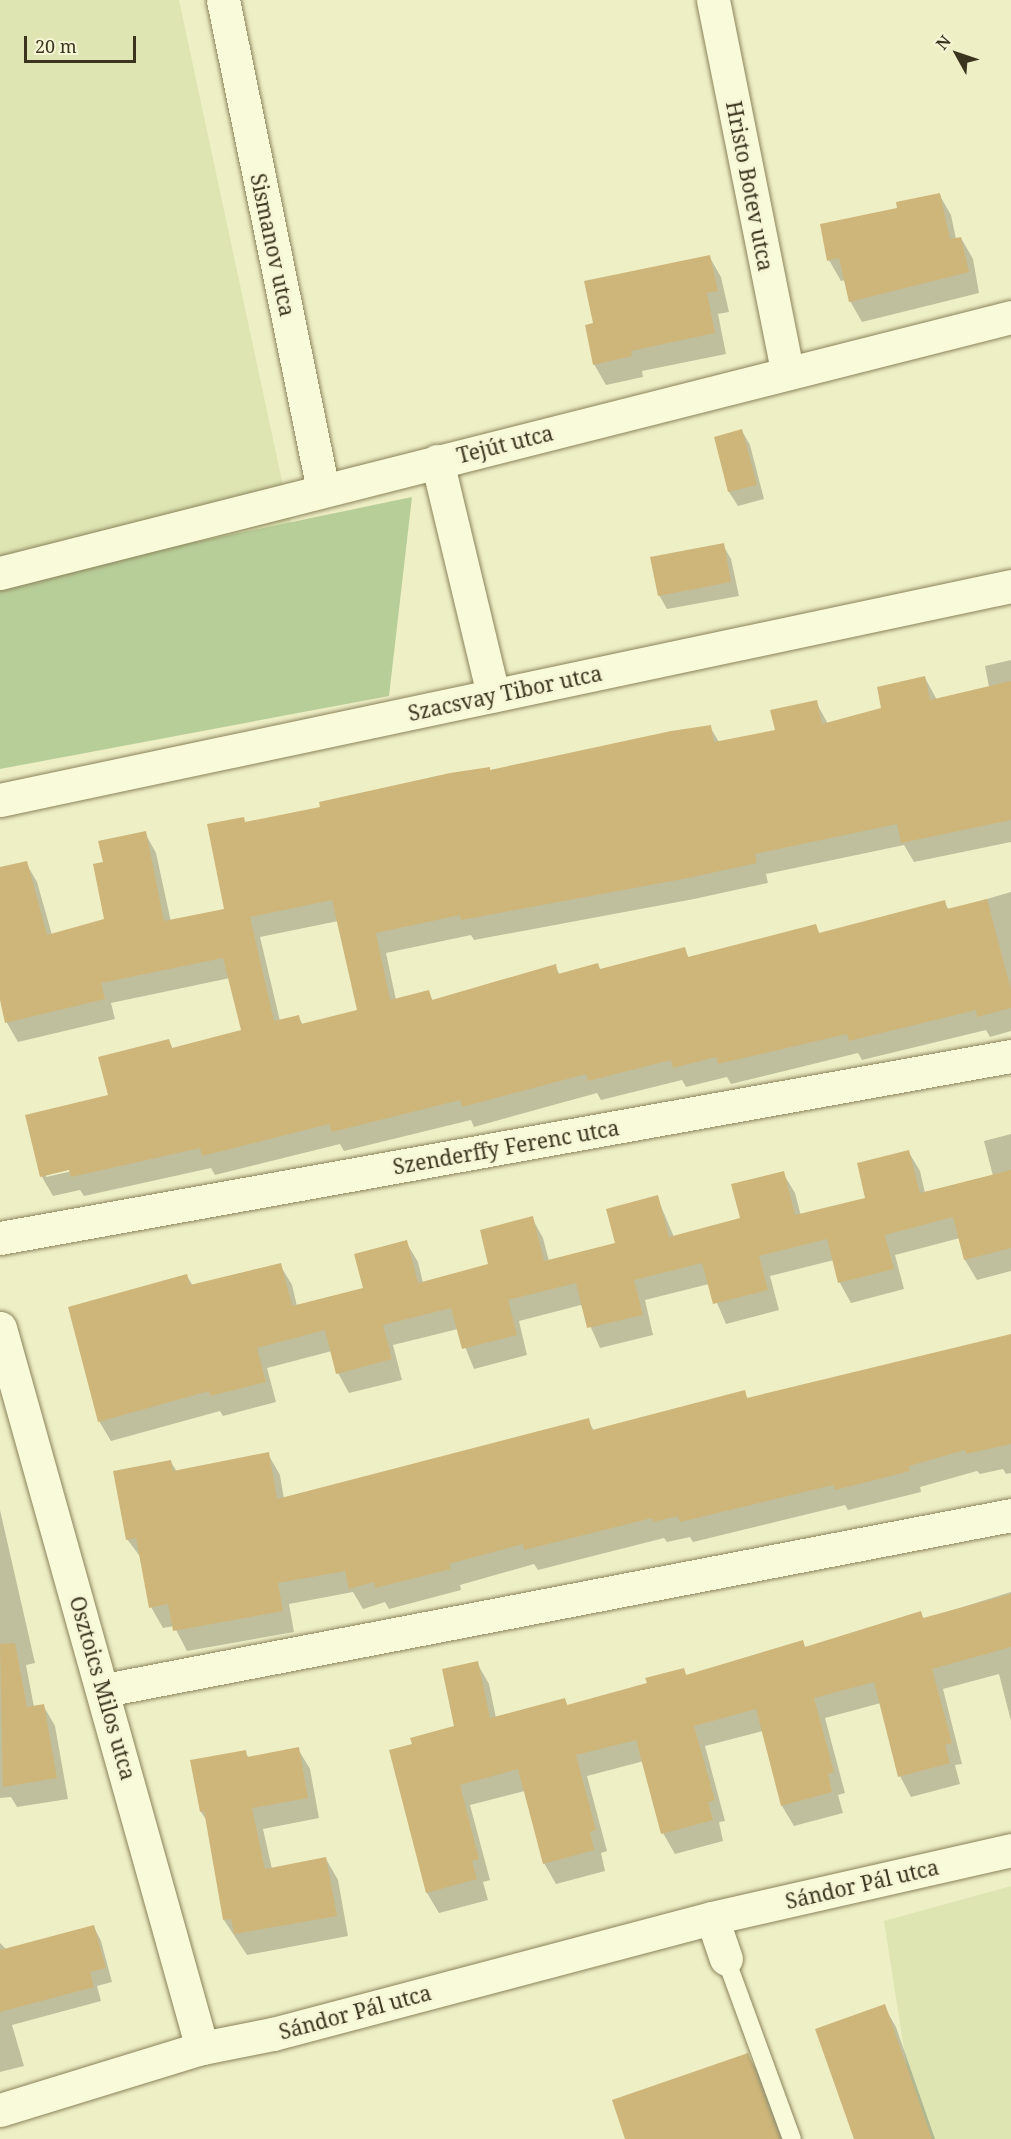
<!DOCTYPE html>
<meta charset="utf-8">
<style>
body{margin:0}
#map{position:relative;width:1011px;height:2139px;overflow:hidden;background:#efefc6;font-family:"Noto Serif",serif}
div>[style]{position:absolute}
.farmland>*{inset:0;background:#dee5b3}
.green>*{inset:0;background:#b8ce99}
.shadow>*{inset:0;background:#0003}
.building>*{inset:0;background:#ceb67b}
.roads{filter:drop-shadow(0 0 2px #8b835b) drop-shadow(0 0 2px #8b835b)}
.lane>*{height:18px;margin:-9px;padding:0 9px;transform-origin:9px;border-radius:9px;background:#f9fada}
.street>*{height:33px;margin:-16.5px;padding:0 16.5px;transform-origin:16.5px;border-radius:16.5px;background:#f9fada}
span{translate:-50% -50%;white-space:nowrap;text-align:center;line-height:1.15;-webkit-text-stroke:5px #f6f6d6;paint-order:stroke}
.street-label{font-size:21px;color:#3b351f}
.north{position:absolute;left:927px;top:24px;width:60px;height:60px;-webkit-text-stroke:4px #f6f6d6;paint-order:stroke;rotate:310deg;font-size:16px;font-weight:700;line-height:24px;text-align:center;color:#3b351f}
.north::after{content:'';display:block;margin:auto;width:21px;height:27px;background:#3b351f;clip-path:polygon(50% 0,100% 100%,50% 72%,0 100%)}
.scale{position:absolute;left:24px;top:36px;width:112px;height:27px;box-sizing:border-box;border:3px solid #3b351f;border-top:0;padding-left:8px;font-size:18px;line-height:21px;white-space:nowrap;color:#3b351f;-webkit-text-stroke:4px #f6f6d6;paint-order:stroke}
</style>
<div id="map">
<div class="farmland">
<div style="clip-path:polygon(0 0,179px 0,291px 523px,76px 567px,0 590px)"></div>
<div style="clip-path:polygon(1011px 1886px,1011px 2139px,918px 2139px,884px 1921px)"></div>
</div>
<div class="green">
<div style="clip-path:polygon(412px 497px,389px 696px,0 769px,0 590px,76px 567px)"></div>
</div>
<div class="shadow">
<div style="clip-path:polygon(939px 194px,951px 215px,956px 239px,961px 238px,973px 259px,979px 293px,862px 322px,850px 301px,846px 280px,841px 281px,829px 260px,899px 209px)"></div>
<div style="clip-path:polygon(709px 256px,721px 277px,729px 312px,718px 314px,726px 354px,642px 371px,643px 377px,606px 385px,594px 364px,595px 324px)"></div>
<div style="clip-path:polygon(742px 431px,750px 445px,764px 499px,738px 506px,729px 492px,715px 438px)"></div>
<div style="clip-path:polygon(723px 545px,731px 559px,739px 596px,667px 609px,659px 595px)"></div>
<div style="clip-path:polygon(evenodd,1011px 660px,1011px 842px,914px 862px,904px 845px,766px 874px,768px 883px,694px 899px,474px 940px,471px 935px,386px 953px,396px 1000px,428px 992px,433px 1001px,555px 966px,560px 975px,600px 971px,684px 949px,689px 958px,815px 926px,820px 934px,944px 902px,949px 910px,1011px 892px,1011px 1031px,990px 1037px,986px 1030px,862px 1060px,858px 1053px,731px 1084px,727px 1077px,686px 1087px,682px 1080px,601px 1100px,597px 1093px,474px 1127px,471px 1120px,344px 1151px,340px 1144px,215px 1175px,211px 1168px,84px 1196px,80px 1190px,53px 1196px,42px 1177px,27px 1116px,110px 1096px,168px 1040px,173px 1049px,243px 1031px,230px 978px,111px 1003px,115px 1019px,18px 1042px,7px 1023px,0 994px,0 869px,26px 863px,37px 882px,52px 935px,106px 920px,105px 863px,145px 833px,156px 853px,171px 922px,226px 910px,245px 823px,710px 727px,719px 742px,776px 732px,816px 702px,828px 724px,883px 709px,925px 678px,937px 700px,989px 687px,985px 666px,1011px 660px,338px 921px,358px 1011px,303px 1025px,298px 1016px,280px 1021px,260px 937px,338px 921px,1011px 660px,76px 1167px,77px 1170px,46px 1177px,46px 1174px,76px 1167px)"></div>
<div style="clip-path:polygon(1011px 1134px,1011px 1271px,977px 1280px,965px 1260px,960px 1238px,895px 1255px,904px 1289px,851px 1303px,840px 1283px,834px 1260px,770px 1276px,779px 1310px,726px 1324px,709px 1284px,645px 1300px,653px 1335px,600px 1348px,581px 1305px,519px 1321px,527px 1355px,474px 1369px,458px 1329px,393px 1345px,402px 1380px,349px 1393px,338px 1373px,332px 1351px,267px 1368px,276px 1402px,223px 1416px,220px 1411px,111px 1441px,99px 1421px,187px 1276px,193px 1286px,280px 1265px,292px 1285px,297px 1306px,365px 1289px,406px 1242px,418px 1262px,423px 1283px,490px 1265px,532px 1218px,543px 1238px,549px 1261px,616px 1244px,657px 1197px,674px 1237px,742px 1220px,783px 1173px,795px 1193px,801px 1216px,867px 1199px,908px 1151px,920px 1171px,925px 1193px,993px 1176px,984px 1141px)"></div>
<div style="clip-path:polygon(1011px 1335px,1011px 1473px,1006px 1474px,1003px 1469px,980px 1474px,977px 1471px,920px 1487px,921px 1492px,848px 1510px,845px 1505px,693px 1542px,690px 1537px,667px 1542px,664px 1538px,538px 1570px,534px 1564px,460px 1585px,461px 1590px,389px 1609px,385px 1602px,363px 1609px,353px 1592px,289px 1604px,294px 1632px,187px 1651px,174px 1626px,163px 1628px,151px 1607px,142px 1559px,127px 1539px,171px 1462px,177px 1472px,268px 1454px,280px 1475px,284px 1499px,588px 1420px,594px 1431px,744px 1392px,748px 1399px)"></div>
<div style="clip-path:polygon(0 1510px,35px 1663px,26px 1665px,34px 1707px,43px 1705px,55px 1726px,68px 1799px,17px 1807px,11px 1797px,0 1798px)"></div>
<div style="clip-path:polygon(1011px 1592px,1011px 1721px,999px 1674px,943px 1689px,962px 1764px,955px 1765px,960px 1784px,911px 1797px,900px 1776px,881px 1703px,825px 1718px,845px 1793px,838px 1795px,843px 1813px,794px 1826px,782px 1806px,763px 1731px,705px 1746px,725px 1821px,719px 1822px,723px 1841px,675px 1854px,663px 1833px,644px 1761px,587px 1776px,607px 1851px,601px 1853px,605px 1871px,556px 1884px,544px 1863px,525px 1791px,470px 1805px,490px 1880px,483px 1882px,488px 1900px,439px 1913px,427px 1893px,413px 1745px,456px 1727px,477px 1663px,489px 1684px,496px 1718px,565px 1700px,568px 1706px,648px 1684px,683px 1670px,687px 1676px,802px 1642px,806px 1648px,920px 1613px,924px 1619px)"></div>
<div style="clip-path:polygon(298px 1749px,310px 1769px,319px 1818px,263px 1829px,272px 1869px,326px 1859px,338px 1880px,348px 1936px,247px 1955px,224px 1920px,207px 1821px,201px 1812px,245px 1752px,249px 1758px)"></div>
<div style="clip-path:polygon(94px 1927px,101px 1941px,112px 1982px,97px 1986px,101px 2001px,12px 2025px,24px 2066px,0 2072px,0 1943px,7px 1950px)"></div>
<div style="clip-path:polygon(884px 2006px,896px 2027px,935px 2139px,855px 2139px)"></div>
<div style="clip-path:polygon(748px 2055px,763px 2081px,783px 2139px,627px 2139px)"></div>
</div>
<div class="building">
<div style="clip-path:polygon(940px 193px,950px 239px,961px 237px,969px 272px,849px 302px,839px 258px,827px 261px,820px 224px,897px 208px,896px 202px)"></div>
<div style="clip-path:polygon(710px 255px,718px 291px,707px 293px,715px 333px,631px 351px,632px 356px,593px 365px,585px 325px,593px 323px,584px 281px)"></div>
<div style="clip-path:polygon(742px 429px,757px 485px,728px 492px,714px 437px)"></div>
<div style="clip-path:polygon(724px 543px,731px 582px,658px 596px,650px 557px)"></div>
<div style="clip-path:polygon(evenodd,925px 676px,930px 700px,1011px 681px,1011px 820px,901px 843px,897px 824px,755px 854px,757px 863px,683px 879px,461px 920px,460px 915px,376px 933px,390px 1000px,429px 990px,432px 1000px,556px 964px,558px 974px,598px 963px,600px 969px,685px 947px,688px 957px,816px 924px,819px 933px,945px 900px,947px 909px,987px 899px,1011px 990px,1011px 1008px,977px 1017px,976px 1010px,849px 1041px,847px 1034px,718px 1064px,716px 1057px,673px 1068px,671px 1060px,588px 1081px,586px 1074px,462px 1107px,460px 1100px,332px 1132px,329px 1124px,202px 1156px,200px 1148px,71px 1177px,69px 1170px,40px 1177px,25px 1115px,108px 1095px,98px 1057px,169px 1039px,172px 1048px,241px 1030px,223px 958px,101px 983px,105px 999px,5px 1023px,0 1000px,0 867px,27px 861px,47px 935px,104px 919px,93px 864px,103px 862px,98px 841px,146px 831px,164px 921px,224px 909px,207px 824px,244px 817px,245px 822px,320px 807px,319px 802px,450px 773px,490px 767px,490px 770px,671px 731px,711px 725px,714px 742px,775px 730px,770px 710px,817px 700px,822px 724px,881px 708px,877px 687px,925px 676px,332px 900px,357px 1010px,301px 1024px,299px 1015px,274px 1021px,250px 917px,332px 900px)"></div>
<div style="clip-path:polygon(909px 1150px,920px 1193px,1011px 1170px,1011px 1248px,964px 1260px,953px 1217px,885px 1235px,894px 1269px,838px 1283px,827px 1239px,759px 1256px,768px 1290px,713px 1304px,702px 1263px,634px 1280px,643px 1315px,587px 1328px,576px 1283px,508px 1300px,517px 1335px,462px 1349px,451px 1308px,383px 1325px,392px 1359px,336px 1374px,325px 1330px,257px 1348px,266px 1382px,210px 1396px,209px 1391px,98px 1422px,68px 1307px,187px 1274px,190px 1285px,281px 1263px,292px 1306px,363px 1288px,354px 1254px,407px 1240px,418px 1283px,488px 1264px,480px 1230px,533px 1216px,544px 1261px,615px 1243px,606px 1209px,658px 1195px,669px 1237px,740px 1218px,731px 1184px,784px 1171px,795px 1215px,865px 1198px,857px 1163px)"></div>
<div style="clip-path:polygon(1011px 1334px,1011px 1444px,966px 1454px,965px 1450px,909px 1466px,910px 1471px,835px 1490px,833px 1485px,680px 1522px,678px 1516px,653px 1522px,652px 1518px,524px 1550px,523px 1544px,449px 1564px,451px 1569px,375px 1588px,374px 1582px,349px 1589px,345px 1571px,278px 1583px,283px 1611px,173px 1631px,168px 1604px,149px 1608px,136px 1538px,126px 1540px,113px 1471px,171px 1460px,173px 1471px,269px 1452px,277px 1499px,589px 1418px,592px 1430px,745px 1390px,747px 1398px)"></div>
<div style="clip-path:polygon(1011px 1594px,1011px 1647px,932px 1669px,952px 1743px,945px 1745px,950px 1763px,898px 1777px,874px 1682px,814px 1698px,834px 1772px,828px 1774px,832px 1792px,781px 1806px,756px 1709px,694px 1726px,715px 1800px,708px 1802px,713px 1820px,661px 1834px,636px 1740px,576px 1755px,596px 1830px,590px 1832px,594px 1850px,543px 1864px,518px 1769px,460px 1785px,479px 1859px,472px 1861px,477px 1879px,426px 1893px,389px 1750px,412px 1744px,410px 1738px,454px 1726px,442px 1669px,478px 1661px,490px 1718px,565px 1698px,567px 1705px,647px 1683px,645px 1678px,684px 1668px,686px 1675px,803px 1640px,805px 1647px,921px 1611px,923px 1618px)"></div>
<div style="clip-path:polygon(15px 1643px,27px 1707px,44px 1704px,57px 1778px,3px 1787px,0 1644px)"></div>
<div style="clip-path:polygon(299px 1747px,308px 1798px,252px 1808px,265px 1869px,326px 1857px,337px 1916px,234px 1934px,231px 1919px,223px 1920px,204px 1811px,200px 1812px,190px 1760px,246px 1750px,247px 1757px)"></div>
<div style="clip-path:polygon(94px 1925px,106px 1968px,90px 1972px,94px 1987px,0 2012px,0 1950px)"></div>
<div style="clip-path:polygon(885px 2004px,932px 2139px,854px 2139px,815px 2029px)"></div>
<div style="clip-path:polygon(748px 2053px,780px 2139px,625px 2139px,612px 2100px)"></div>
</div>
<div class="roads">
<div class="lane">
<div style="left:726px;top:1959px;width:192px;rotate:69.9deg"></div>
</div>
<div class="street">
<div style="left:223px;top:0;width:500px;rotate:78.47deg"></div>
<div style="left:713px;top:0;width:379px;rotate:78.7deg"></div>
<div style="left:437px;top:461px;width:241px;rotate:76.5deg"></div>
<div style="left:0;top:573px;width:1043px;rotate:-14.21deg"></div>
<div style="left:0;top:800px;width:1033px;rotate:-11.95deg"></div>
<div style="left:0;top:1238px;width:1027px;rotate:-10.21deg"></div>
<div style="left:0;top:1328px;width:748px;rotate:74.33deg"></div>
<div style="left:105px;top:1690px;width:923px;rotate:-10.93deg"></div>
<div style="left:712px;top:1918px;width:307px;rotate:-12.8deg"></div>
<div style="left:0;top:2110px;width:211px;rotate:-17.1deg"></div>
<div style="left:202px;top:2048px;width:72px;rotate:-11.2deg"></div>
<div style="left:273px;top:2034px;width:454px;rotate:-14.8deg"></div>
<div style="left:712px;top:1918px;width:43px;rotate:71.1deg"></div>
</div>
</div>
<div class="street-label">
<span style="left:750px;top:186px;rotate:79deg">Hristo Botev utca</span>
<span style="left:273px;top:245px;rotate:78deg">Sismanov utca</span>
<span style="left:505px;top:444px;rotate:-14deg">Tejút utca</span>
<span style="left:505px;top:693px;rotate:-12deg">Szacsvay Tibor utca</span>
<span style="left:506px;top:1147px;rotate:-10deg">Szenderffy Ferenc utca</span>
<span style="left:103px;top:1688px;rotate:74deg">Osztoics Milos utca</span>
<span style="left:862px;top:1884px;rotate:-13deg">Sándor Pál utca</span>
<span style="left:355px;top:2012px;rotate:-15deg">Sándor Pál utca</span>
</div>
<div class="north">N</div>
<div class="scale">20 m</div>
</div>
